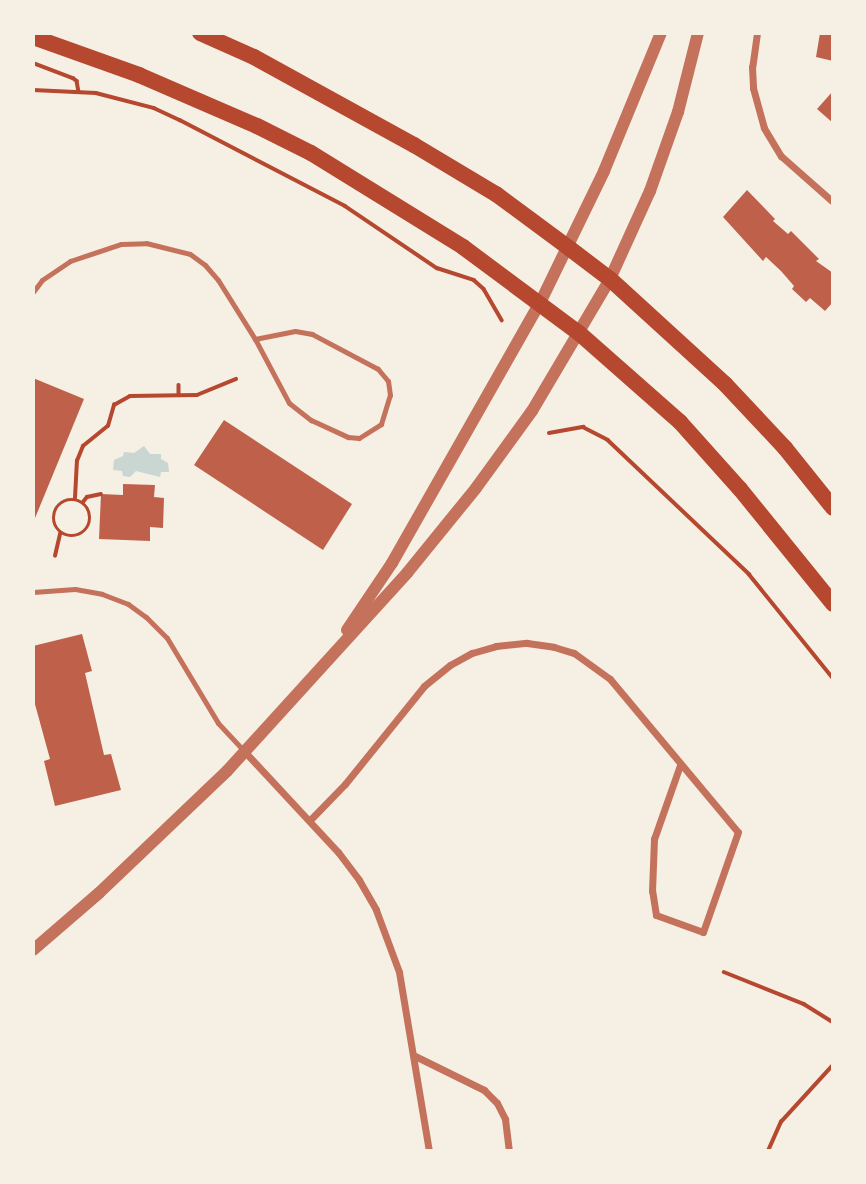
<!DOCTYPE html>
<style>
body{margin:0}
#map{position:relative;width:866px;height:1184px;overflow:hidden;background:#f6efe4;font-family:"Space Grotesk",sans-serif}
div>[style]{position:absolute}
.water>*{inset:0;background:#c9d6d2}
.building>*{inset:0;background:#bf614a}
.path>*{height:3.5px;margin:-1.75px;padding:0 1.75px;transform-origin:1.75px;border-radius:1.75px;background:#b5482f}
.path>.ring{margin:-1.75px;padding:0;box-sizing:content-box;background:none;border:3.5px solid #b5482f;border-radius:50%}
.service>*{height:5px;margin:-2.5px;padding:0 2.5px;transform-origin:2.5px;border-radius:2.5px;background:#c5725c}
.minor>*{height:7px;margin:-3.5px;padding:0 3.5px;transform-origin:3.5px;border-radius:3.5px;background:#c5725c}
.tertiary>*{height:12px;margin:-6px;padding:0 6px;transform-origin:6px;border-radius:6px;background:#c5725c}
.primary>*{height:16px;margin:-8px;padding:0 8px;transform-origin:8px;border-radius:8px;background:#b5482f}
span{translate:-50% -50%;white-space:nowrap;text-align:center;line-height:1.15;-webkit-text-stroke:5px #f6efe4;paint-order:stroke}
.frame{position:absolute;inset:0;border:35px solid #f6efe4;pointer-events:none}
</style>
<div id="map">
<div class="water">
<div style="clip-path:polygon(144px 446px,150px 454px,161px 454px,161px 459px,168px 463px,169px 472px,161px 472px,160px 477px,136px 471px,130px 477px,123px 476px,122px 471px,113px 470px,114px 460px,123px 456px,124px 452px,134px 453px)"></div>
</div>
<div class="building">
<div style="clip-path:polygon(820px 33px,833px 33px,833px 61px,816px 57px)"></div>
<div style="clip-path:polygon(833px 91px,833px 123px,817px 109px)"></div>
<div style="clip-path:polygon(747px 190px,775px 219px,773px 221px,788px 234px,791px 231px,819px 259px,816px 261px,833px 273px,833px 302px,825px 311px,810px 298px,806px 302px,792px 289px,794px 286px,781px 271px,766px 257px,763px 261px,723px 217px)"></div>
<div style="clip-path:polygon(33px 378px,84px 399px,33px 523px)"></div>
<div style="clip-path:polygon(224px 420px,352px 504px,323px 550px,194px 465px)"></div>
<div style="clip-path:polygon(123px 484px,155px 485px,154px 497px,164px 498px,163px 528px,150px 527px,150px 541px,99px 539px,101px 494px,123px 495px)"></div>
<div style="clip-path:polygon(82px 634px,92px 671px,85px 673px,104px 755px,111px 754px,121px 790px,55px 806px,44px 761px,50px 759px,33px 697px,33px 646px)"></div>
</div>
<div class="path">
<div style="left:33px;top:63px;width:43px;rotate:20.6deg"></div>
<div style="left:73px;top:78px;width:5px;rotate:37deg"></div>
<div style="left:77px;top:81px;width:11px;rotate:80deg"></div>
<div style="left:33px;top:90px;width:63px;rotate:2.7deg"></div>
<div style="left:96px;top:93px;width:60px;rotate:14.5deg"></div>
<div style="left:154px;top:108px;width:29px;rotate:25deg"></div>
<div style="left:180px;top:120px;width:186px;rotate:27.5deg"></div>
<div style="left:345px;top:206px;width:111px;rotate:34deg"></div>
<div style="left:437px;top:268px;width:39px;rotate:18deg"></div>
<div style="left:474px;top:280px;width:13px;rotate:42deg"></div>
<div style="left:484px;top:289px;width:36px;rotate:60deg"></div>
<div style="left:179px;top:385px;width:10px;rotate:90deg"></div>
<div style="left:549px;top:433px;width:35px;rotate:-10deg"></div>
<div style="left:583px;top:427px;width:28px;rotate:27deg"></div>
<div style="left:608px;top:440px;width:195px;rotate:43.5deg"></div>
<div style="left:749px;top:574px;width:134px;rotate:51.1deg"></div>
<div style="left:75px;top:498px;width:37px;rotate:-87deg"></div>
<div style="left:77px;top:461px;width:16px;rotate:-68deg"></div>
<div style="left:83px;top:446px;width:32px;rotate:-39deg"></div>
<div style="left:108px;top:426px;width:22px;rotate:-74deg"></div>
<div style="left:114px;top:405px;width:18px;rotate:-29deg"></div>
<div style="left:130px;top:396px;width:67px;rotate:-0.9deg"></div>
<div style="left:197px;top:395px;width:42px;rotate:-22.3deg"></div>
<div class="ring" style="left:54px;top:500px;width:32.5px;height:32.5px"></div>
<div style="left:83px;top:502px;width:6px;rotate:-51deg"></div>
<div style="left:87px;top:497px;width:14px;rotate:-12deg"></div>
<div style="left:55px;top:556px;width:23px;rotate:-77deg"></div>
<div style="left:724px;top:972px;width:86px;rotate:21.8deg"></div>
<div style="left:804px;top:1004px;width:34px;rotate:32deg"></div>
<div style="left:768px;top:1151px;width:32px;rotate:-66deg"></div>
<div style="left:781px;top:1122px;width:77px;rotate:-47.6deg"></div>
</div>
<div class="service">
<div style="left:33px;top:292px;width:15px;rotate:-53deg"></div>
<div style="left:42px;top:280px;width:34px;rotate:-34deg"></div>
<div style="left:70px;top:261px;width:54px;rotate:-18.4deg"></div>
<div style="left:121px;top:244px;width:25px;rotate:-2deg"></div>
<div style="left:146px;top:243px;width:45px;rotate:14deg"></div>
<div style="left:190px;top:254px;width:19px;rotate:36deg"></div>
<div style="left:205px;top:265px;width:20px;rotate:49deg"></div>
<div style="left:218px;top:280px;width:70px;rotate:57.9deg"></div>
<div style="left:255px;top:339px;width:72px;rotate:62deg"></div>
<div style="left:289px;top:403px;width:28px;rotate:38deg"></div>
<div style="left:311px;top:420px;width:41px;rotate:24.7deg"></div>
<div style="left:348px;top:437px;width:11px;rotate:5deg"></div>
<div style="left:359px;top:438px;width:26px;rotate:-32deg"></div>
<div style="left:381px;top:424px;width:30px;rotate:-73deg"></div>
<div style="left:390px;top:395px;width:14px;rotate:-98deg"></div>
<div style="left:388px;top:381px;width:16px;rotate:-130deg"></div>
<div style="left:378px;top:369px;width:75px;rotate:-152.1deg"></div>
<div style="left:312px;top:334px;width:17px;rotate:-170deg"></div>
<div style="left:295px;top:331px;width:41px;rotate:168.7deg"></div>
<div style="left:33px;top:592px;width:42px;rotate:-4.1deg"></div>
<div style="left:75px;top:589px;width:27px;rotate:10deg"></div>
<div style="left:102px;top:594px;width:28px;rotate:21deg"></div>
<div style="left:128px;top:604px;width:22px;rotate:36deg"></div>
<div style="left:146px;top:617px;width:30px;rotate:45deg"></div>
<div style="left:167px;top:638px;width:99px;rotate:59deg"></div>
<div style="left:218px;top:723px;width:40px;rotate:47deg"></div>
</div>
<div class="minor">
<div style="left:757px;top:33px;width:34px;rotate:98deg"></div>
<div style="left:752px;top:67px;width:21px;rotate:87deg"></div>
<div style="left:753px;top:88px;width:41px;rotate:74.6deg"></div>
<div style="left:764px;top:128px;width:33px;rotate:59deg"></div>
<div style="left:781px;top:156px;width:69px;rotate:41.5deg"></div>
<div style="left:245px;top:752px;width:137px;rotate:47.1deg"></div>
<div style="left:338px;top:852px;width:35px;rotate:53deg"></div>
<div style="left:359px;top:880px;width:34px;rotate:60deg"></div>
<div style="left:376px;top:910px;width:66px;rotate:69.6deg"></div>
<div style="left:399px;top:972px;width:181px;rotate:80.5deg"></div>
<div style="left:310px;top:820px;width:50px;rotate:-45.8deg"></div>
<div style="left:345px;top:784px;width:126px;rotate:-51.1deg"></div>
<div style="left:424px;top:686px;width:33px;rotate:-39deg"></div>
<div style="left:450px;top:665px;width:25px;rotate:-29deg"></div>
<div style="left:472px;top:653px;width:25px;rotate:-16deg"></div>
<div style="left:496px;top:646px;width:31px;rotate:-6deg"></div>
<div style="left:527px;top:643px;width:27px;rotate:8deg"></div>
<div style="left:554px;top:647px;width:21px;rotate:17deg"></div>
<div style="left:574px;top:653px;width:44px;rotate:35.8deg"></div>
<div style="left:610px;top:679px;width:199px;rotate:50.1deg"></div>
<div style="left:738px;top:832px;width:106px;rotate:109.3deg"></div>
<div style="left:703px;top:932px;width:50px;rotate:-160.1deg"></div>
<div style="left:656px;top:915px;width:24px;rotate:-99deg"></div>
<div style="left:652px;top:891px;width:52px;rotate:-87.8deg"></div>
<div style="left:654px;top:839px;width:78px;rotate:-70.6deg"></div>
<div style="left:415px;top:1056px;width:77px;rotate:26.2deg"></div>
<div style="left:484px;top:1090px;width:18px;rotate:45deg"></div>
<div style="left:497px;top:1103px;width:18px;rotate:63deg"></div>
<div style="left:505px;top:1119px;width:32px;rotate:83deg"></div>
</div>
<div class="tertiary">
<div style="left:347px;top:630px;width:81px;rotate:-56.1deg"></div>
<div style="left:392px;top:563px;width:299px;rotate:-60.4deg"></div>
<div style="left:540px;top:303px;width:147px;rotate:-64.1deg"></div>
<div style="left:604px;top:171px;width:149px;rotate:-67.6deg"></div>
<div style="left:33px;top:950px;width:87px;rotate:-40.8deg"></div>
<div style="left:99px;top:893px;width:177px;rotate:-43.6deg"></div>
<div style="left:227px;top:771px;width:268px;rotate:-47.7deg"></div>
<div style="left:407px;top:573px;width:109px;rotate:-50.9deg"></div>
<div style="left:476px;top:488px;width:95px;rotate:-54deg"></div>
<div style="left:532px;top:411px;width:153px;rotate:-59.4deg"></div>
<div style="left:610px;top:279px;width:97px;rotate:-65.6deg"></div>
<div style="left:650px;top:191px;width:84px;rotate:-70.5deg"></div>
<div style="left:678px;top:112px;width:81px;rotate:-75.8deg"></div>
</div>
<div class="primary">
<div style="left:200px;top:33px;width:59px;rotate:24deg"></div>
<div style="left:254px;top:57px;width:183px;rotate:28.8deg"></div>
<div style="left:414px;top:145px;width:96px;rotate:30.9deg"></div>
<div style="left:496px;top:194px;width:91px;rotate:36.5deg"></div>
<div style="left:569px;top:248px;width:51px;rotate:37.1deg"></div>
<div style="left:610px;top:279px;width:156px;rotate:42.4deg"></div>
<div style="left:725px;top:384px;width:88px;rotate:46.8deg"></div>
<div style="left:785px;top:448px;width:77px;rotate:51.3deg"></div>
<div style="left:33px;top:37px;width:113px;rotate:19.7deg"></div>
<div style="left:139px;top:75px;width:129px;rotate:23.4deg"></div>
<div style="left:257px;top:126px;width:60px;rotate:26.6deg"></div>
<div style="left:311px;top:153px;width:179px;rotate:31.7deg"></div>
<div style="left:463px;top:247px;width:144px;rotate:36.6deg"></div>
<div style="left:579px;top:333px;width:135px;rotate:41.4deg"></div>
<div style="left:680px;top:422px;width:90px;rotate:48.2deg"></div>
<div style="left:740px;top:489px;width:148px;rotate:51deg"></div>
</div>
<div class="frame"></div>
</div>
